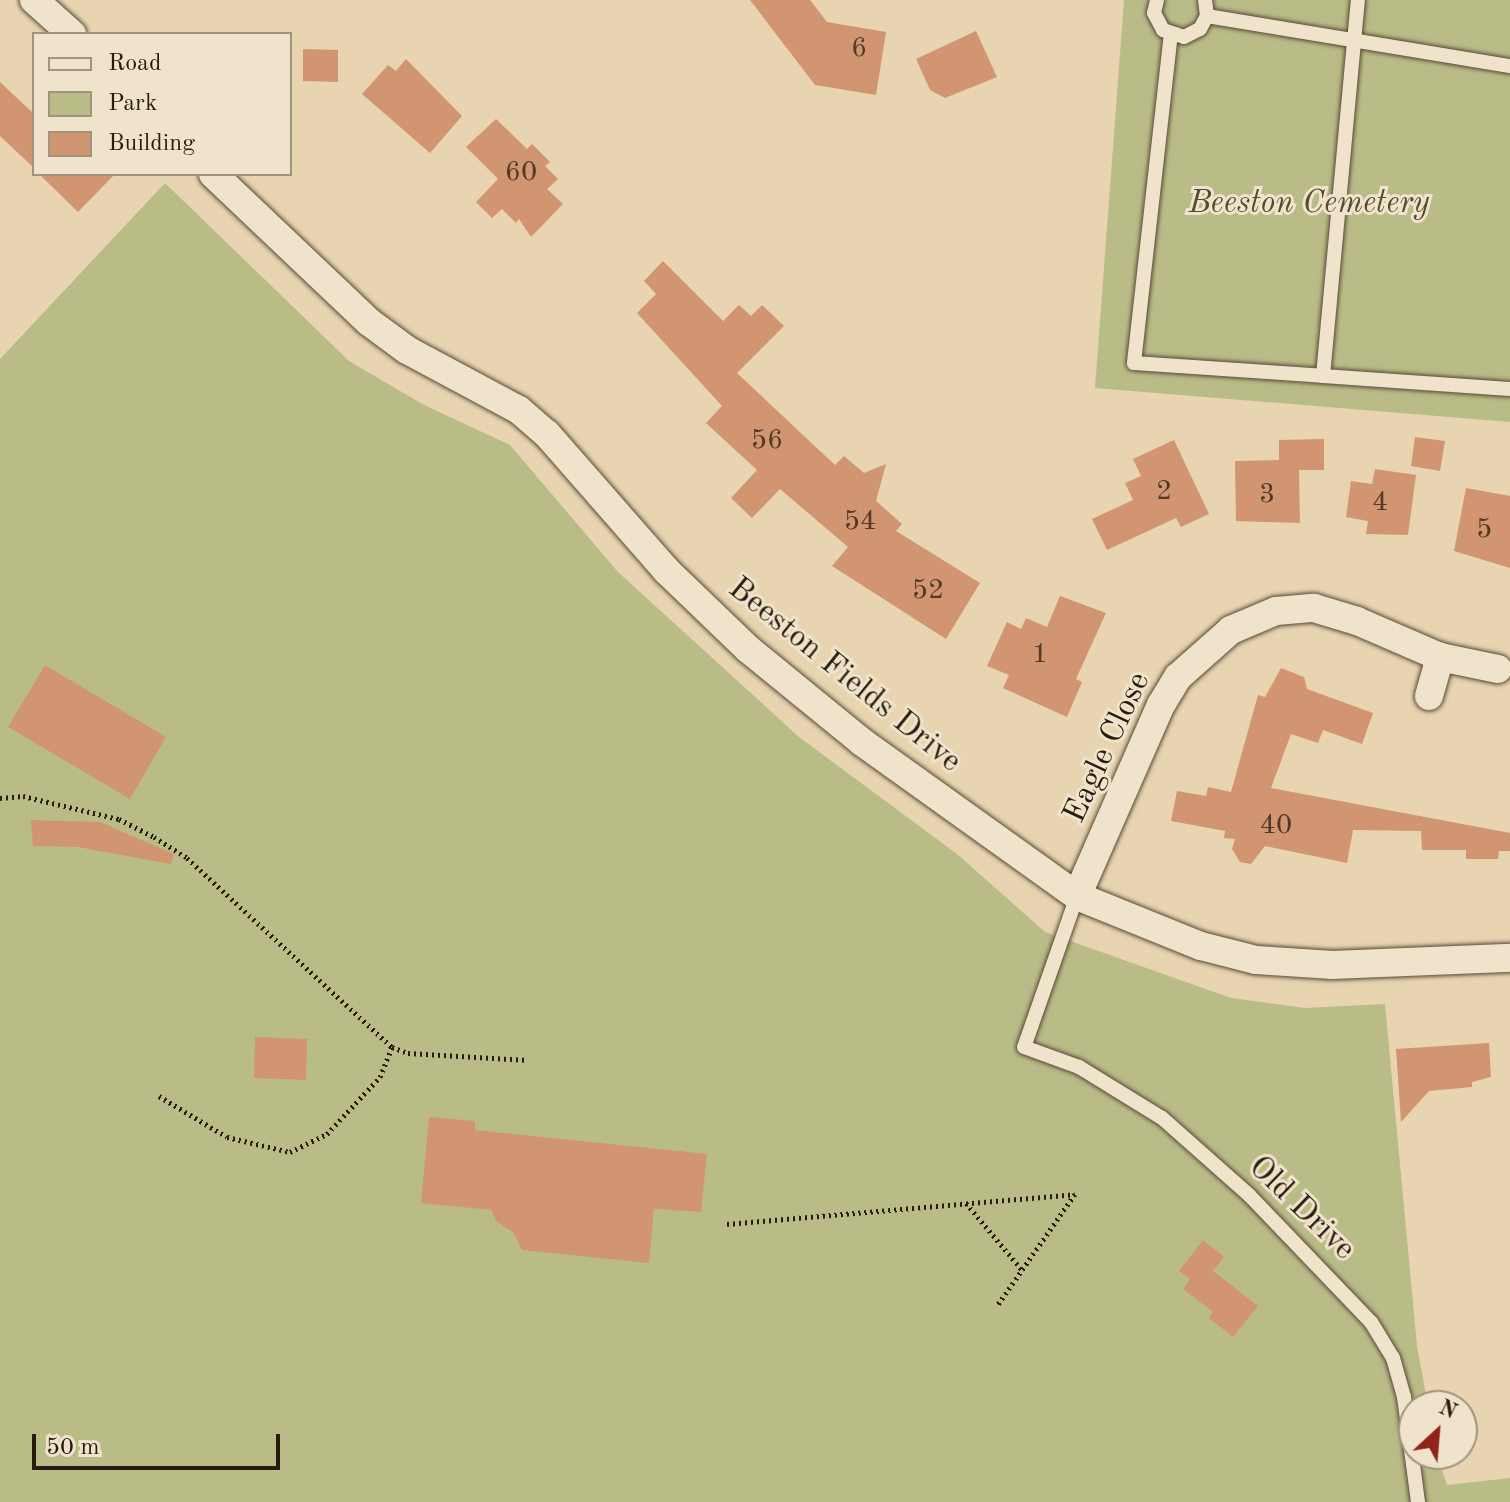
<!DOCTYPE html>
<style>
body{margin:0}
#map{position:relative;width:1510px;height:1502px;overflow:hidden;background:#e8d4b0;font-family:"Old Standard TT",serif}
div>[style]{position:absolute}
.green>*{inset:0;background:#babc88}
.building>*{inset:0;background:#d19572}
.path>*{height:5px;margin-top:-2.5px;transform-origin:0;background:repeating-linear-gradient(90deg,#271c0d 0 2px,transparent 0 6px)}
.roads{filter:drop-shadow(0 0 2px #574a36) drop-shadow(0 0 2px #574a36)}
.lane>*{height:14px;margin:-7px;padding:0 7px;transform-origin:7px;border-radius:7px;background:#f0e3cc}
.street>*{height:28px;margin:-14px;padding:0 14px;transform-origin:14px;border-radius:14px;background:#f0e3cc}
span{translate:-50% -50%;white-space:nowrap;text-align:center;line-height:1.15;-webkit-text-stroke:6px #f0e3cc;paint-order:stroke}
.number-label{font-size:28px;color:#523a26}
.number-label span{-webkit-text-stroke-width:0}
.park-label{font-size:32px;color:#534c32;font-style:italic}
.street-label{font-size:32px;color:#271c0d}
.legend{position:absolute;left:32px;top:32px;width:260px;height:144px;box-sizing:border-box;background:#f0e3cc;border:2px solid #a09380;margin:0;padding:10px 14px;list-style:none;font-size:24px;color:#271c0d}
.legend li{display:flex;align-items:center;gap:16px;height:40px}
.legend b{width:40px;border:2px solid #a09380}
.north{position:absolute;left:1398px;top:1390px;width:80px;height:80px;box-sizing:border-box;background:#f0e3cc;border:2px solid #a09380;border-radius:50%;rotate:26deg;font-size:22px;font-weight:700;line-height:32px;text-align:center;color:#271c0d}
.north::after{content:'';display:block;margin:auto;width:28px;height:36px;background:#8f2418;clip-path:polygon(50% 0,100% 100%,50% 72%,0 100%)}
.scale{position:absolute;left:32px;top:1434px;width:248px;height:36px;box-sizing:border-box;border:4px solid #271c0d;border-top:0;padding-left:10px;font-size:24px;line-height:28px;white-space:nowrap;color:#271c0d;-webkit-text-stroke:6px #f0e3cc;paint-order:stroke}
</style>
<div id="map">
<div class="green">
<div style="clip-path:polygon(1124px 0,1510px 0,1510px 422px,1095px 388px)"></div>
<div style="clip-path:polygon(165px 183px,349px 361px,424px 405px,510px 445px,618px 572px,799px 737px,957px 854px,1045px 932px,1231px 998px,1305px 1008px,1385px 1004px,1417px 1346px,1428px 1406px,1414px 1406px,1414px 1454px,1437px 1454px,1447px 1485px,1510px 1478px,1510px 1502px,0 1502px,0 359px)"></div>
</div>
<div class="building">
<div style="clip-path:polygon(750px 0,810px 0,827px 22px,886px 32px,876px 95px,815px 85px)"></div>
<div style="clip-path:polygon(976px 31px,997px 77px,945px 98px,930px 90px,916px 59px)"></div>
<div style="clip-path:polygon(303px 49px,338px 50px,338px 82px,303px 81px)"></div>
<div style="clip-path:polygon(406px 59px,462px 116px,430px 153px,362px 94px,388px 65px,396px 71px)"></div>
<div style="clip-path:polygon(0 82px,34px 114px,34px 168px,0 136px)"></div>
<div style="clip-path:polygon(496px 119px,527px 149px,532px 144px,550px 162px,545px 166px,558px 179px,547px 189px,563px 204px,531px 237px,519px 219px,516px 223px,502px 209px,492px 218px,476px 202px,498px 179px,466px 147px)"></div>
<div style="clip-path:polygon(39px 174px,115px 174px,78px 212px)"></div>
<div style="clip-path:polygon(663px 261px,723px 321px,739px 305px,751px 316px,762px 305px,784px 326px,737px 373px,835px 465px,844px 456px,864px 473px,886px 464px,876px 501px,902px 524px,896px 531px,980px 583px,946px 639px,832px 566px,848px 547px,780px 489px,752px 518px,731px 498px,757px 470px,706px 423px,722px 406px,637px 313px,656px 294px,644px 281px)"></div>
<div style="clip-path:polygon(1415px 437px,1445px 441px,1440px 471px,1411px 466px)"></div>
<div style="clip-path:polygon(1324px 439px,1324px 470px,1299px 470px,1300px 523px,1236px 521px,1235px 461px,1279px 460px,1279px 440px)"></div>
<div style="clip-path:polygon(1174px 440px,1209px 514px,1181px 527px,1176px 518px,1107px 550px,1092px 519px,1133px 500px,1125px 483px,1141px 476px,1133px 459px)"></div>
<div style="clip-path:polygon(1375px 469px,1416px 475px,1408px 535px,1366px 534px,1368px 521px,1346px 517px,1351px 481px,1372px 484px)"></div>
<div style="clip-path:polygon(1466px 488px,1510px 496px,1510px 568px,1454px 551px)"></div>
<div style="clip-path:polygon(1060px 596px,1106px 613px,1076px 679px,1082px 682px,1067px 717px,1003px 688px,1009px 675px,987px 666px,1007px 622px,1021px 629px,1026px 618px,1047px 627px)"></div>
<div style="clip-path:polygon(45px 665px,166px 737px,130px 799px,8px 727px)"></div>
<div style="clip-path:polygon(1281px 668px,1304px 677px,1307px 689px,1373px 713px,1362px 744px,1323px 730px,1318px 743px,1291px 734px,1271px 788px,1510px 833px,1510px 851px,1499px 851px,1498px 859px,1466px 859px,1466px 850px,1422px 850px,1421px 831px,1353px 830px,1347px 863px,1265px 846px,1251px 864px,1240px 862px,1232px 849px,1235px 839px,1224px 838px,1225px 831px,1171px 821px,1177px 791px,1206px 796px,1208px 787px,1231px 792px,1258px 695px,1265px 697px)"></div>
<div style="clip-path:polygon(31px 820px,100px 822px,174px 854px,171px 864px,78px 847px,33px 846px)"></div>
<div style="clip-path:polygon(255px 1037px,307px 1039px,306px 1080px,254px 1078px)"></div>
<div style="clip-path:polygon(1489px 1043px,1491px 1077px,1472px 1082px,1472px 1087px,1429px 1091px,1401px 1122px,1396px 1049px)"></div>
<div style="clip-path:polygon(429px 1117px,475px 1121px,475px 1130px,707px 1154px,701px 1212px,654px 1209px,649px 1263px,522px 1250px,513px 1232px,496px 1221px,491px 1210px,421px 1203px)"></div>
<div style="clip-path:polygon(1203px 1240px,1224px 1257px,1213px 1271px,1258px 1306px,1233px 1337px,1209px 1318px,1213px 1312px,1183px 1289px,1190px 1279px,1179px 1271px)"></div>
</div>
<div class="path">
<div style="left:0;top:798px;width:23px;rotate:-5deg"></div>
<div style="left:23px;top:796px;width:99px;rotate:13.5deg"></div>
<div style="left:119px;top:819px;width:39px;rotate:27deg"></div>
<div style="left:154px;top:837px;width:39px;rotate:32deg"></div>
<div style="left:187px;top:858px;width:279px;rotate:42.7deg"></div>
<div style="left:392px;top:1047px;width:17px;rotate:21deg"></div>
<div style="left:408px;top:1053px;width:120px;rotate:3.3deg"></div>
<div style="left:159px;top:1096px;width:79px;rotate:31.1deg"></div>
<div style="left:227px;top:1137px;width:65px;rotate:13.4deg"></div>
<div style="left:290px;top:1152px;width:41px;rotate:-25.9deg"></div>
<div style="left:327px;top:1134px;width:78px;rotate:-47.1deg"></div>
<div style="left:380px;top:1077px;width:32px;rotate:-68deg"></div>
<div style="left:966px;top:1203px;width:87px;rotate:50.1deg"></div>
<div style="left:727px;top:1224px;width:349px;rotate:-4.9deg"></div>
<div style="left:1075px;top:1194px;width:136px;rotate:124.9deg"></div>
</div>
<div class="roads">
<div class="lane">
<div style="left:1157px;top:0;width:13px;rotate:103deg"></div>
<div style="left:1154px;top:13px;width:19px;rotate:62deg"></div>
<div style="left:1163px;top:30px;width:22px;rotate:18deg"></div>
<div style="left:1184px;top:37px;width:18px;rotate:-27deg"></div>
<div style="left:1200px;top:29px;width:15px;rotate:-62deg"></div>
<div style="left:1207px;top:16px;width:16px;rotate:-97deg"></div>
<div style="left:1207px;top:16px;width:307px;rotate:9.4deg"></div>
<div style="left:1171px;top:33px;width:332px;rotate:96.4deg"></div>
<div style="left:1134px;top:363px;width:189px;rotate:3.9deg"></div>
<div style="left:1323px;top:376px;width:378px;rotate:-84.7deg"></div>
<div style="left:1323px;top:376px;width:187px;rotate:4deg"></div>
<div style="left:1077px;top:896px;width:160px;rotate:109.3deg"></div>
<div style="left:1024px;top:1047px;width:59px;rotate:20deg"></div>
<div style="left:1079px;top:1067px;width:97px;rotate:31.6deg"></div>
<div style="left:1162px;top:1118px;width:116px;rotate:41.5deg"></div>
<div style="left:1249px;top:1195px;width:176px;rotate:46.2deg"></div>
<div style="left:1371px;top:1322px;width:42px;rotate:58.6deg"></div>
<div style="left:1393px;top:1358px;width:41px;rotate:74.2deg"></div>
<div style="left:1404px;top:1397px;width:106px;rotate:82.4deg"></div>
</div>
<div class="street">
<div style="left:34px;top:0;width:51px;rotate:41.8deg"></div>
<div style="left:213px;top:174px;width:215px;rotate:43.5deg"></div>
<div style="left:369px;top:322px;width:47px;rotate:36.4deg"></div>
<div style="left:407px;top:350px;width:127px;rotate:28.2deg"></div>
<div style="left:519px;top:410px;width:37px;rotate:41deg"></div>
<div style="left:547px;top:434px;width:182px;rotate:48.8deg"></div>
<div style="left:667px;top:571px;width:112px;rotate:43.9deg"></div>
<div style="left:748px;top:649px;width:147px;rotate:39.2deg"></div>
<div style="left:862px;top:742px;width:264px;rotate:35.6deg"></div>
<div style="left:1077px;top:896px;width:134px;rotate:22deg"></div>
<div style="left:1201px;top:946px;width:57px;rotate:14.3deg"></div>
<div style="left:1256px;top:960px;width:77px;rotate:3.7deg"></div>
<div style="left:1333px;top:965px;width:177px;rotate:-2.3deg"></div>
<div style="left:1429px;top:696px;width:41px;rotate:-74.2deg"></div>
<div style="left:1077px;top:896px;width:209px;rotate:-66.3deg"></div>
<div style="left:1161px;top:705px;width:33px;rotate:-59deg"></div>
<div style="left:1178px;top:677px;width:71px;rotate:-41.6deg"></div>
<div style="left:1231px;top:630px;width:49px;rotate:-22.9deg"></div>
<div style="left:1276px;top:611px;width:38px;rotate:-5deg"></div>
<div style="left:1314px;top:608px;width:45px;rotate:16.8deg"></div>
<div style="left:1357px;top:621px;width:90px;rotate:23.4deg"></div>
<div style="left:1440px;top:657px;width:59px;rotate:11.7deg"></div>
</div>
</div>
<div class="number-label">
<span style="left:859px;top:49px">6</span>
<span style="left:521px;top:173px">60</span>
<span style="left:767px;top:441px">56</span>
<span style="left:1164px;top:492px">2</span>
<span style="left:1267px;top:495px">3</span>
<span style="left:1380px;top:503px">4</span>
<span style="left:860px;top:522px">54</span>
<span style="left:1484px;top:530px">5</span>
<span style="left:928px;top:591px">52</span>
<span style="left:1040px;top:655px">1</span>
<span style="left:1276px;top:826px">40</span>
</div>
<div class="park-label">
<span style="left:1309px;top:204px">Beeston Cemetery</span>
</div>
<div class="street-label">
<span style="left:844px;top:676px;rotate:39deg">Beeston Fields Drive</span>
<span style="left:1108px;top:748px;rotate:-65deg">Eagle Close</span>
<span style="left:1301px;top:1209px;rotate:44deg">Old Drive</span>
</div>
<ul class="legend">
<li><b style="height:10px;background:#f0e3cc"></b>Road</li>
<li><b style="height:22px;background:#babc88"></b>Park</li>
<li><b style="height:22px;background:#d19572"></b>Building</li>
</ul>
<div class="north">N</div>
<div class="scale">50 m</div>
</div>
